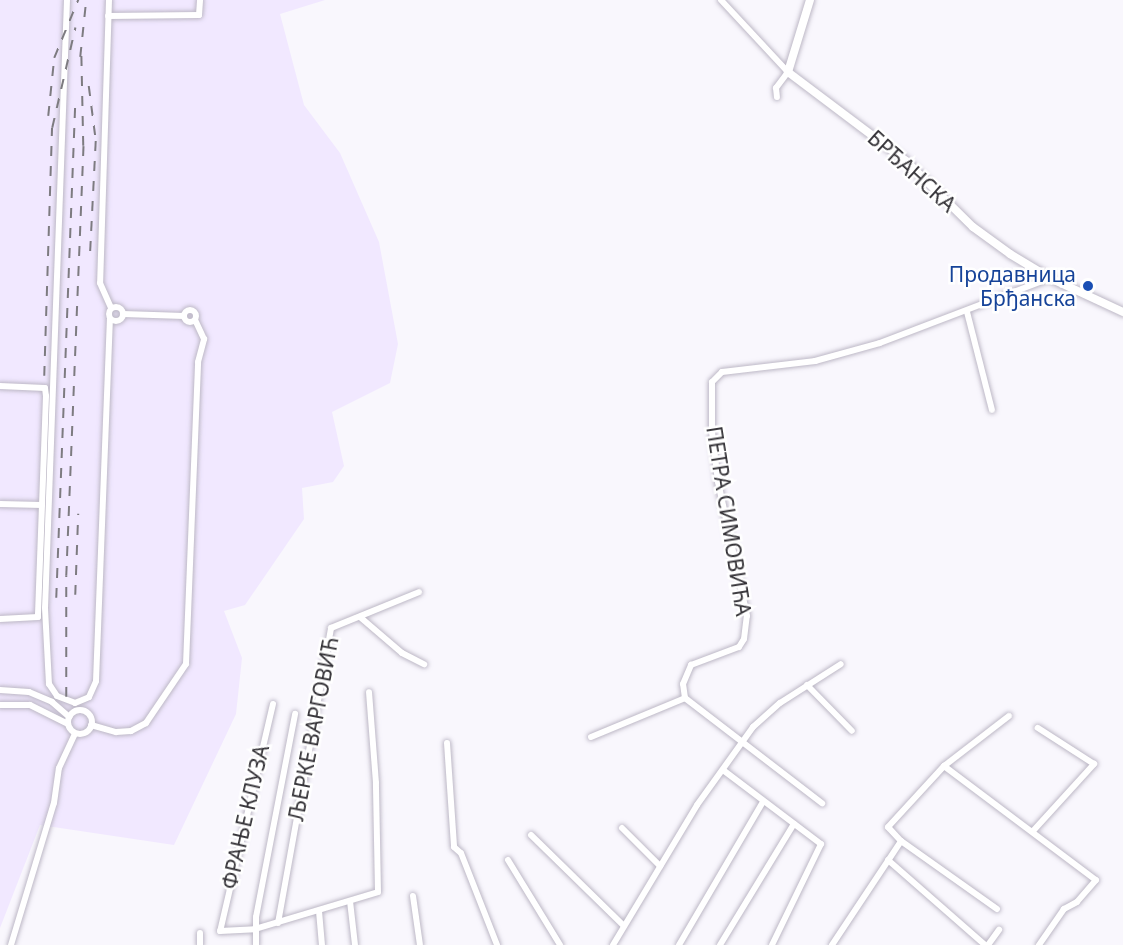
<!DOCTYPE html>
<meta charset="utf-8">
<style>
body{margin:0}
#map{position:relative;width:1123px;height:945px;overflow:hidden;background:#f9f7fd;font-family:"Noto Sans",sans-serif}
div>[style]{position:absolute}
.built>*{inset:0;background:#f1e8ff}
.roads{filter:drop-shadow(0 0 2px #bdb8c6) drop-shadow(0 0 2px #bdb8c6)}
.minor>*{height:6px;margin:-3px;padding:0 3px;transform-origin:3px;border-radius:3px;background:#fff}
.minor>.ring{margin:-3px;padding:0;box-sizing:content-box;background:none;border:6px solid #fff;border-radius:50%}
.tertiary>*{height:8px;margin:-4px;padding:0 4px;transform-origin:4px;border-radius:4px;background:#fff}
.rail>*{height:1.5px;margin-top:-0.75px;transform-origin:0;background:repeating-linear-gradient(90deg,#7d7b80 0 10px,transparent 0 20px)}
.dots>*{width:16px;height:16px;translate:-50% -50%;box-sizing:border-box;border:3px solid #fff;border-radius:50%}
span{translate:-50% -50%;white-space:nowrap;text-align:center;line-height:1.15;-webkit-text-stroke:5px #fff;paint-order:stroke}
.street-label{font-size:21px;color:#323035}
.transit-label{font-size:21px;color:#164399}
.right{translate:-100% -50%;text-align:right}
</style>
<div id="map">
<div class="built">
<div style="clip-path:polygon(0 0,325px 0,280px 14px,304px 105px,340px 153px,379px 242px,398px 344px,390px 383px,332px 412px,344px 466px,333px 482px,302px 488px,304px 519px,245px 605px,224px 611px,242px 658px,236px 714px,174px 845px,40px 825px,0 928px)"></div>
</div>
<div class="roads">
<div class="minor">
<div style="left:67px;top:0;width:608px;rotate:92.07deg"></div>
<div style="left:45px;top:608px;width:76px;rotate:87deg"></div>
<div style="left:49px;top:684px;width:14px;rotate:56deg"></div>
<div style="left:57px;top:696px;width:19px;rotate:21deg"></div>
<div style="left:75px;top:703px;width:15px;rotate:-23deg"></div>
<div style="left:89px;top:697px;width:17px;rotate:-66deg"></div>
<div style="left:96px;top:681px;width:362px;rotate:-87.8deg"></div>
<div style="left:109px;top:0;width:283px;rotate:91.8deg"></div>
<div style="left:100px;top:283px;width:27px;rotate:66deg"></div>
<div style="left:721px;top:0;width:98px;rotate:47.1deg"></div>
<div style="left:788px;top:72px;width:20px;rotate:127deg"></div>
<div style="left:776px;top:88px;width:9px;rotate:84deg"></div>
<div style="left:108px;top:16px;width:91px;rotate:-0.6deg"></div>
<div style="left:199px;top:15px;width:15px;rotate:-86deg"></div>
<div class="ring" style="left:109px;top:307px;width:8px;height:8px"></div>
<div class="ring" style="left:184px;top:310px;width:6px;height:6px"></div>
<div style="left:967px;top:312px;width:101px;rotate:75.7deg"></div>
<div style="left:123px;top:314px;width:61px;rotate:1.9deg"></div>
<div style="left:0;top:386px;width:45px;rotate:2.5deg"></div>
<div style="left:45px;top:388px;width:8px;rotate:83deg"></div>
<div style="left:46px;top:396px;width:221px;rotate:92.1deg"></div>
<div style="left:38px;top:617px;width:38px;rotate:177deg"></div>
<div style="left:0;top:504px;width:42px;rotate:1.4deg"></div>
<div style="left:360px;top:617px;width:55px;rotate:40.6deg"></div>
<div style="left:402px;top:653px;width:25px;rotate:27deg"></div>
<div style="left:807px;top:685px;width:64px;rotate:45.6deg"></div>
<div style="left:0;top:690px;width:29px;rotate:4deg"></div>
<div style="left:29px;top:692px;width:25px;rotate:23deg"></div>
<div style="left:52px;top:702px;width:23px;rotate:41deg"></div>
<div style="left:685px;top:698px;width:173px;rotate:37.5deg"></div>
<div style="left:273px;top:704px;width:233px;rotate:103.1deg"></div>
<div style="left:220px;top:931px;width:35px;rotate:-3deg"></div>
<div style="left:255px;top:929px;width:128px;rotate:-16.7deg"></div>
<div style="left:378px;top:892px;width:109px;rotate:-91.1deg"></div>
<div style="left:376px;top:783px;width:91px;rotate:-94.4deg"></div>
<div style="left:0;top:705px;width:30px"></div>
<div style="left:30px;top:705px;width:42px;rotate:26.6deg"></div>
<div class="ring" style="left:68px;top:710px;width:18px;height:18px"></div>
<div style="left:91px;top:725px;width:26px;rotate:16deg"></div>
<div style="left:116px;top:732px;width:15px;rotate:-4deg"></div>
<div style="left:131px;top:731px;width:17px;rotate:-28deg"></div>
<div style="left:146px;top:723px;width:71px;rotate:-55.9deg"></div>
<div style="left:186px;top:664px;width:302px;rotate:-87.7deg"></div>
<div style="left:198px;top:362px;width:24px;rotate:-75deg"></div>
<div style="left:204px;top:339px;width:21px;rotate:-115deg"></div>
<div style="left:591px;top:737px;width:102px;rotate:-22.5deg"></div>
<div style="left:685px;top:698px;width:14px;rotate:-98deg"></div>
<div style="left:683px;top:684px;width:21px;rotate:-67deg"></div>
<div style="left:691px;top:665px;width:51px;rotate:-20.6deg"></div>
<div style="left:739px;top:647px;width:9px;rotate:-58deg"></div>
<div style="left:744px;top:639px;width:23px;rotate:-83deg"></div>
<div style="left:747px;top:616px;width:137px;rotate:-102.2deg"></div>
<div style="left:718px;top:482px;width:50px;rotate:-96.8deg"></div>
<div style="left:712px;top:432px;width:50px;rotate:-90deg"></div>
<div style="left:712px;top:382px;width:14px;rotate:-45deg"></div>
<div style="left:722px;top:372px;width:94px;rotate:-6.7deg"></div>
<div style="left:815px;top:361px;width:67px;rotate:-15.5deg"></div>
<div style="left:880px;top:343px;width:182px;rotate:-20.9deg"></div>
<div style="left:447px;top:743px;width:104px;rotate:86.1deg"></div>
<div style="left:454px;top:847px;width:9px;rotate:41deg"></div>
<div style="left:461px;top:853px;width:99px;rotate:68.6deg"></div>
<div style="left:944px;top:766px;width:190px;rotate:36.9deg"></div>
<div style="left:1096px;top:880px;width:29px;rotate:131deg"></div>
<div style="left:1077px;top:902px;width:15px;rotate:152deg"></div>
<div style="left:1064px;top:909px;width:44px;rotate:124.8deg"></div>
<div style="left:723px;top:770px;width:123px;rotate:37.1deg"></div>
<div style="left:821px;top:844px;width:112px;rotate:115.9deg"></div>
<div style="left:622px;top:828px;width:54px;rotate:45deg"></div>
<div style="left:1033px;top:831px;width:91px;rotate:-47.7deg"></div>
<div style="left:1094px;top:764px;width:67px;rotate:-147.3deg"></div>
<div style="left:531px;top:835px;width:130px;rotate:44.4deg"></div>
<div style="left:508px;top:860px;width:100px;rotate:58.5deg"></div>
<div style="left:888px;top:860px;width:129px;rotate:41.2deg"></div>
<div style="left:413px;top:896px;width:49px;rotate:81.9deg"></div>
<div style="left:350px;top:901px;width:44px;rotate:83.5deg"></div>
<div style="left:997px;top:909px;width:118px;rotate:-144.7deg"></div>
<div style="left:901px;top:841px;width:19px;rotate:-133deg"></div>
<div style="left:888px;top:827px;width:83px;rotate:-47.4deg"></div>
<div style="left:944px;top:766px;width:82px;rotate:-37.6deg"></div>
<div style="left:319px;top:911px;width:34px;rotate:85deg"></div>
<div style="left:278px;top:923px;width:300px;rotate:-79.8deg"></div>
<div style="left:331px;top:628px;width:95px;rotate:-22.2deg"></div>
<div style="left:200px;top:933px;width:12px;rotate:90deg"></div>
<div style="left:11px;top:945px;width:148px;rotate:-73.2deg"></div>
<div style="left:54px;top:803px;width:35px;rotate:-82deg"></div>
<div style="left:59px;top:768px;width:38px;rotate:-65deg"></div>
<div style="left:256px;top:945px;width:28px;rotate:-90deg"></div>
<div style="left:256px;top:917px;width:207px;rotate:-79.1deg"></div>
<div style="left:613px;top:945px;width:163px;rotate:-59deg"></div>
<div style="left:697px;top:805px;width:96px;rotate:-54.3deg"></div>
<div style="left:753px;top:727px;width:36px;rotate:-42deg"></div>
<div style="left:780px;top:703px;width:72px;rotate:-32.6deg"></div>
<div style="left:679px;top:945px;width:166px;rotate:-59.6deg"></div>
<div style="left:720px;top:945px;width:142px;rotate:-58.6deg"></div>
<div style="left:832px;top:945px;width:125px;rotate:-56.4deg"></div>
<div style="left:988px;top:945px;width:19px;rotate:-54deg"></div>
</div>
<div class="tertiary">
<div style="left:810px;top:0;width:75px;rotate:107deg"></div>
<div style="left:788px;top:72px;width:148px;rotate:37deg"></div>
<div style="left:906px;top:161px;width:94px;rotate:44.6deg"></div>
<div style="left:973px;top:227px;width:46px;rotate:36.1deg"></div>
<div style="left:1010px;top:254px;width:47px;rotate:31deg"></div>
<div style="left:1050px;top:278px;width:81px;rotate:25deg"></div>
</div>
</div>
<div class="rail">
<div style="left:80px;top:57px;width:57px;rotate:-84deg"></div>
<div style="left:89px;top:86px;width:55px;rotate:82.7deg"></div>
<div style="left:96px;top:141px;width:120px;rotate:92.9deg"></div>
<div style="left:48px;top:116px;width:58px;rotate:-84.1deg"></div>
<div style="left:54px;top:58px;width:63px;rotate:-67.5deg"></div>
<div style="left:44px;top:376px;width:248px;rotate:-88.2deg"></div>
<div style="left:52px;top:128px;width:103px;rotate:-77deg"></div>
<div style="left:75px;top:595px;width:81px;rotate:-87.9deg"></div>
<div style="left:56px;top:598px;width:495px;rotate:-87.8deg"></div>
<div style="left:66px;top:697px;width:121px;rotate:-90deg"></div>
<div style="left:66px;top:576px;width:430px;rotate:-87.7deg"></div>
<div style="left:83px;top:146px;width:96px;rotate:-91.2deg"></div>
</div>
<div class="dots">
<div style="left:1088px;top:286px;background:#1a4fb4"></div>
</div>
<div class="street-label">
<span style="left:912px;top:171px;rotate:42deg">БРЂАНСКА</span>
<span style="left:729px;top:521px;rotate:81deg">ПЕТРА СИМОВИЋА</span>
<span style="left:313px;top:729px;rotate:-79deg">ЉЕРКЕ ВАРГОВИЋ</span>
<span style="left:245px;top:817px;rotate:-77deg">ФРАЊЕ КЛУЗА</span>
</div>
<div class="transit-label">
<span class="right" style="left:1076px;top:286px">Продавница<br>Брђанска</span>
</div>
</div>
